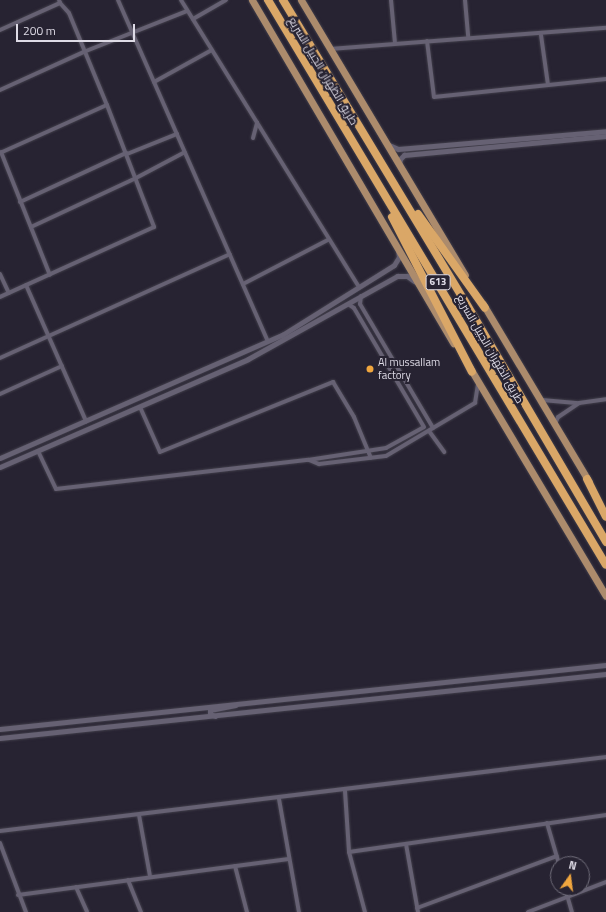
<!DOCTYPE html>
<meta charset="utf-8">
<style>
body{margin:0}
#map{position:relative;width:606px;height:912px;overflow:hidden;background:#272332;font-family:"Titillium Web",Cairo,sans-serif}
div>[style]{position:absolute}
.roads{filter:drop-shadow(0 0 1px #413e4a) drop-shadow(0 0 1px #413e4a)}
.minor>*{height:4px;margin:-2px;padding:0 2px;transform-origin:2px;border-radius:2px;background:#666173}
.tertiary>*{height:5px;margin:-2.5px;padding:0 2.5px;transform-origin:2.5px;border-radius:2.5px;background:#666173}
.primary>*{height:7px;margin:-3.5px;padding:0 3.5px;transform-origin:3.5px;border-radius:3.5px;background:#ac8b6c}
.motorway>*{height:8px;margin:-4px;padding:0 4px;transform-origin:4px;border-radius:4px;background:#daa767}
.dots>*{width:11px;height:11px;translate:-50% -50%;box-sizing:border-box;border:2px solid #272332;border-radius:50%}
span{translate:-50% -50%;white-space:nowrap;text-align:center;line-height:1.15;-webkit-text-stroke:4px #272332;paint-order:stroke}
.shield-label span{padding:1px 3px;background:#272332;border:1px solid;border-radius:3px;-webkit-text-stroke-width:0}
.shield-label{font-size:10px;color:#dedbe6;font-weight:700}
.street-label{font-size:11px;color:#dedbe6}
.poi-label{font-size:11px;color:#dedbe6}
.left{translate:0 -50%;text-align:left}
.north{position:absolute;left:550px;top:856px;width:40px;height:40px;box-sizing:border-box;background:#272332;border:1px solid #706d7a;border-radius:50%;rotate:14deg;font-size:11px;font-weight:700;line-height:16px;text-align:center;color:#dedbe6}
.north::after{content:'';display:block;margin:auto;width:14px;height:18px;background:#f0a63e;clip-path:polygon(50% 0,100% 100%,50% 72%,0 100%)}
.scale{position:absolute;left:16px;top:24px;width:119px;height:18px;box-sizing:border-box;border:2px solid #dedbe6;border-top:0;padding-left:5px;font-size:12px;line-height:14px;white-space:nowrap;color:#dedbe6;-webkit-text-stroke:3px #272332;paint-order:stroke}
</style>
<div id="map">
<div class="roads">
<div class="minor">
<div style="left:118px;top:0;width:373px;rotate:66.3deg"></div>
<div style="left:181px;top:0;width:338px;rotate:58.2deg"></div>
<div style="left:391px;top:0;width:43px;rotate:84.7deg"></div>
<div style="left:465px;top:0;width:37px;rotate:85deg"></div>
<div style="left:60px;top:3px;width:13px;rotate:48deg"></div>
<div style="left:69px;top:13px;width:100px;rotate:67.6deg"></div>
<div style="left:193px;top:19px;width:38px;rotate:-30deg"></div>
<div style="left:0;top:30px;width:66px;rotate:-24.2deg"></div>
<div style="left:60px;top:3px;width:3px;rotate:-108deg"></div>
<div style="left:541px;top:35px;width:50px;rotate:82deg"></div>
<div style="left:427px;top:41px;width:56px;rotate:82.9deg"></div>
<div style="left:434px;top:97px;width:173px;rotate:-6deg"></div>
<div style="left:330px;top:49px;width:277px;rotate:-4.4deg"></div>
<div style="left:154px;top:82px;width:66px;rotate:-28.9deg"></div>
<div style="left:0;top:90px;width:94px;rotate:-24.4deg"></div>
<div style="left:86px;top:51px;width:109px;rotate:-21.6deg"></div>
<div style="left:253px;top:138px;width:16px;rotate:-75deg"></div>
<div style="left:1px;top:152px;width:132px;rotate:68.3deg"></div>
<div style="left:0;top:153px;width:117px;rotate:-24.2deg"></div>
<div style="left:107px;top:105px;width:131px;rotate:68.9deg"></div>
<div style="left:154px;top:227px;width:169px;rotate:155.6deg"></div>
<div style="left:127px;top:154px;width:54px;rotate:-21.8deg"></div>
<div style="left:20px;top:202px;width:117px;rotate:-24.8deg"></div>
<div style="left:31px;top:227px;width:116px;rotate:-25deg"></div>
<div style="left:136px;top:178px;width:55px;rotate:-28deg"></div>
<div style="left:0;top:274px;width:21px;rotate:65deg"></div>
<div style="left:243px;top:284px;width:96px;rotate:-27.4deg"></div>
<div style="left:26px;top:285px;width:149px;rotate:66.2deg"></div>
<div style="left:361px;top:296px;width:8px;rotate:97deg"></div>
<div style="left:360px;top:304px;width:144px;rotate:59.5deg"></div>
<div style="left:0;top:358px;width:252px;rotate:-24.3deg"></div>
<div style="left:0;top:394px;width:68px;rotate:-24.3deg"></div>
<div style="left:542px;top:400px;width:37px;rotate:5deg"></div>
<div style="left:579px;top:403px;width:25px;rotate:146deg"></div>
<div style="left:558px;top:417px;width:8px;rotate:113deg"></div>
<div style="left:579px;top:403px;width:27px;rotate:-8deg"></div>
<div style="left:140px;top:407px;width:49px;rotate:66deg"></div>
<div style="left:160px;top:452px;width:187px;rotate:-22deg"></div>
<div style="left:333px;top:382px;width:41px;rotate:59deg"></div>
<div style="left:354px;top:417px;width:44px;rotate:67.5deg"></div>
<div style="left:429px;top:431px;width:26px;rotate:54deg"></div>
<div style="left:38px;top:451px;width:42px;rotate:64.7deg"></div>
<div style="left:56px;top:489px;width:254px;rotate:-6.6deg"></div>
<div style="left:308px;top:460px;width:79px;rotate:-8.7deg"></div>
<div style="left:386px;top:448px;width:43px;rotate:-28.9deg"></div>
<div style="left:424px;top:427px;width:138px;rotate:-120.5deg"></div>
<div style="left:354px;top:308px;width:7px;rotate:-146deg"></div>
<div style="left:309px;top:460px;width:11px;rotate:22deg"></div>
<div style="left:319px;top:464px;width:67px;rotate:-6.8deg"></div>
<div style="left:386px;top:456px;width:104px;rotate:-30.8deg"></div>
<div style="left:475px;top:403px;width:19px;rotate:-81deg"></div>
<div style="left:345px;top:791px;width:61px;rotate:86.2deg"></div>
<div style="left:349px;top:852px;width:62px;rotate:75.1deg"></div>
<div style="left:279px;top:799px;width:115px;rotate:80deg"></div>
<div style="left:139px;top:815px;width:62px;rotate:79.8deg"></div>
<div style="left:547px;top:823px;width:43px;rotate:73.7deg"></div>
<div style="left:0;top:831px;width:611px;rotate:-6.96deg"></div>
<div style="left:0;top:843px;width:74px;rotate:69.4deg"></div>
<div style="left:406px;top:844px;width:69px;rotate:80deg"></div>
<div style="left:349px;top:852px;width:260px;rotate:-8.2deg"></div>
<div style="left:235px;top:866px;width:48px;rotate:75.4deg"></div>
<div style="left:128px;top:880px;width:35px;rotate:68deg"></div>
<div style="left:76px;top:887px;width:27px;rotate:66deg"></div>
<div style="left:565px;top:888px;width:25px;rotate:74deg"></div>
<div style="left:18px;top:895px;width:273px;rotate:-7.6deg"></div>
<div style="left:417px;top:908px;width:149px;rotate:-20.4deg"></div>
<div style="left:528px;top:912px;width:84px;rotate:-21deg"></div>
</div>
<div class="tertiary">
<div style="left:389px;top:145px;width:10px;rotate:24deg"></div>
<div style="left:398px;top:149px;width:209px;rotate:-4.9deg"></div>
<div style="left:399px;top:165px;width:6px;rotate:-81deg"></div>
<div style="left:400px;top:159px;width:6px;rotate:-45deg"></div>
<div style="left:404px;top:155px;width:203px;rotate:-5.4deg"></div>
<div style="left:0;top:458px;width:308px;rotate:-23.6deg"></div>
<div style="left:282px;top:335px;width:132px;rotate:-32deg"></div>
<div style="left:394px;top:265px;width:9px;rotate:-58deg"></div>
<div style="left:399px;top:257px;width:7px;rotate:-98deg"></div>
<div style="left:0;top:467px;width:270px;rotate:-23.5deg"></div>
<div style="left:248px;top:359px;width:171px;rotate:-29.1deg"></div>
<div style="left:397px;top:276px;width:10px"></div>
<div style="left:407px;top:276px;width:9px;rotate:36deg"></div>
<div style="left:215px;top:716px;width:5px;rotate:-158deg"></div>
<div style="left:210px;top:714px;width:4px;rotate:-90deg"></div>
<div style="left:210px;top:710px;width:26px;rotate:-11deg"></div>
<div style="left:0;top:729px;width:609px;rotate:-6.03deg"></div>
<div style="left:0;top:738px;width:609px;rotate:-6.03deg"></div>
</div>
<div class="primary">
<div style="left:252px;top:0;width:398px;rotate:59.6deg"></div>
<div style="left:301px;top:0;width:320px;rotate:59.2deg"></div>
<div style="left:483px;top:304px;width:207px;rotate:59.2deg"></div>
<div style="left:470px;top:368px;width:265px;rotate:59.2deg"></div>
</div>
<div class="motorway">
<div style="left:268px;top:0;width:658px;rotate:59.11deg"></div>
<div style="left:283px;top:0;width:348px;rotate:58.9deg"></div>
<div style="left:463px;top:298px;width:283px;rotate:59.6deg"></div>
<div style="left:418px;top:214px;width:115px;rotate:54.5deg"></div>
<div style="left:392px;top:217px;width:174px;rotate:62.7deg"></div>
<div style="left:587px;top:479px;width:42px;rotate:63.4deg"></div>
</div>
</div>
<div class="dots">
<div style="left:370px;top:369px;background:#f0a63e"></div>
</div>
<div class="shield-label">
<span style="left:438px;top:282px">613</span>
</div>
<div class="street-label">
<span style="left:323px;top:71px;rotate:59deg">طريق الظهران الجبيل السريع</span>
<span style="left:490px;top:349px;rotate:60deg">طريق الظهران الجبيل السريع</span>
</div>
<div class="poi-label">
<span class="left" style="left:378px;top:369px">Al mussallam<br>factory</span>
</div>
<div class="north">N</div>
<div class="scale">200 m</div>
</div>
